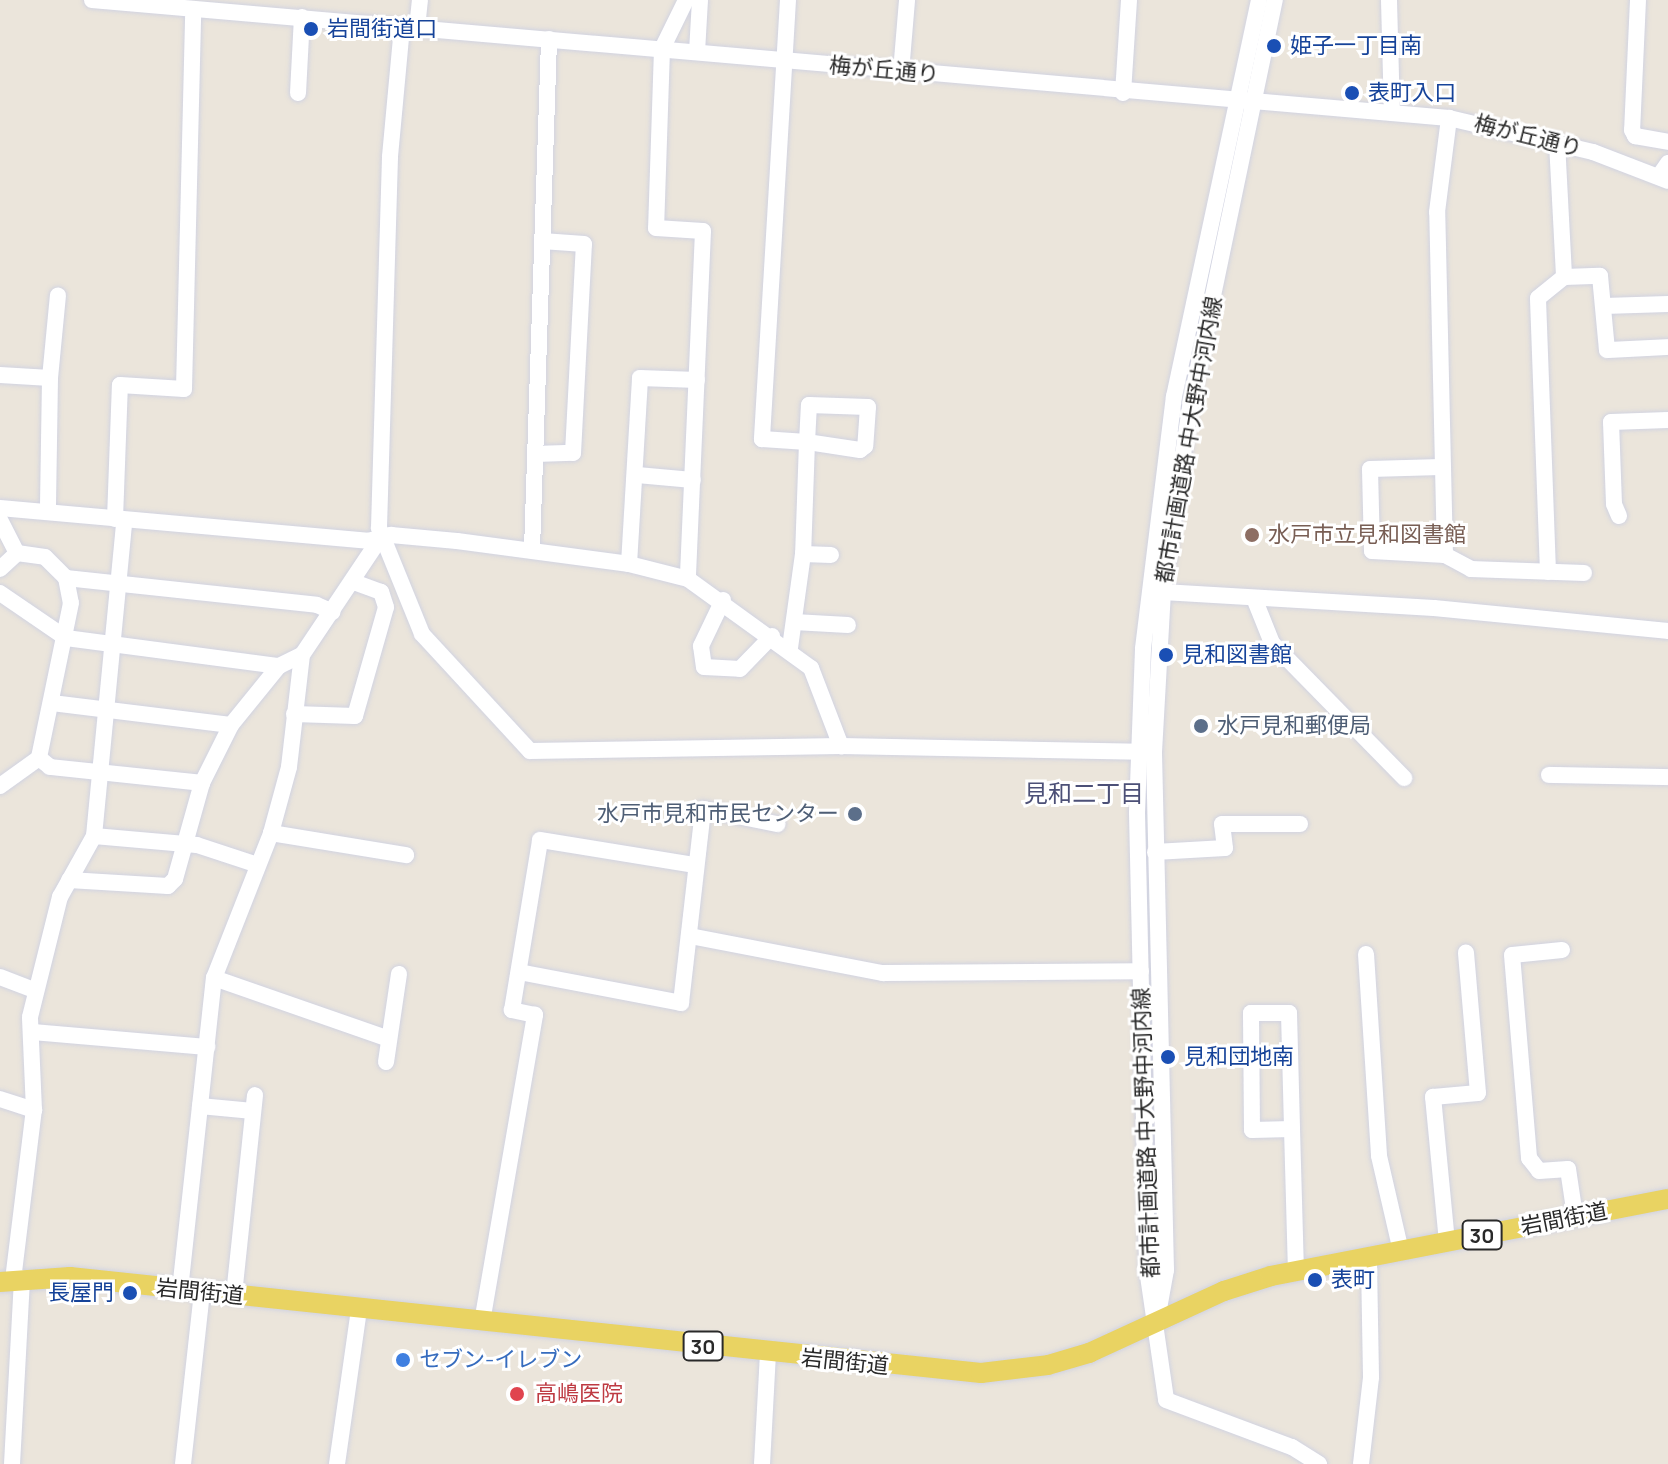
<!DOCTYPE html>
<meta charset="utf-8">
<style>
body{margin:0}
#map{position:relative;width:1668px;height:1464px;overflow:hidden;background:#ebe5db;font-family:Manrope,"Noto Sans JP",sans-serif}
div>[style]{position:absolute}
.roads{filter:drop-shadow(0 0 2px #d1d3e1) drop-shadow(0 0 2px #d1d3e1)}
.minor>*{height:16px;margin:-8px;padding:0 8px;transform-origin:8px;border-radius:8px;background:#fff}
.major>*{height:20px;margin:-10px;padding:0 10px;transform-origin:10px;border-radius:10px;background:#e9d362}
.dots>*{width:22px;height:22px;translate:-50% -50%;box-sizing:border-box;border:4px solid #fff;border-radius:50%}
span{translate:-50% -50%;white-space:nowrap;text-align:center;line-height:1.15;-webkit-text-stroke:6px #fff;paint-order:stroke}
.shield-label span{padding:2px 6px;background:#fff;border:2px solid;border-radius:6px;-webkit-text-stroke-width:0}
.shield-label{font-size:20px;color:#292929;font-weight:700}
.transit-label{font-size:22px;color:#164399}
.left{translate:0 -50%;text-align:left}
.right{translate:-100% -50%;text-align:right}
.street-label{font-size:22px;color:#292929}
.education-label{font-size:22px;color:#785e54}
.service-label{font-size:22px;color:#4e5e75}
.shop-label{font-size:22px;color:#366cbe}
.health-label{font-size:22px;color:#be3a42}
.neighbourhood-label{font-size:24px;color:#4c5077}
</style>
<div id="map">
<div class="roads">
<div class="minor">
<div style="left:92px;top:0;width:1362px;rotate:4.97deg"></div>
<div style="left:1449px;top:118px;width:148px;rotate:13.3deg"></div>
<div style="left:1593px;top:152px;width:80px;rotate:21.1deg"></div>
<div style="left:686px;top:0;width:55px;rotate:116.1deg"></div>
<div style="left:662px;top:49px;width:179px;rotate:91.9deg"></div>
<div style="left:656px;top:228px;width:47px;rotate:3.7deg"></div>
<div style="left:703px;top:231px;width:348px;rotate:92.5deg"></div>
<div style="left:788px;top:0;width:440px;rotate:93.4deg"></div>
<div style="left:762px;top:439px;width:45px;rotate:3.8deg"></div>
<div style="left:807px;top:442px;width:112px;rotate:92deg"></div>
<div style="left:803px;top:554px;width:95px;rotate:97.9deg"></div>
<div style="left:1259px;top:0;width:405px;rotate:102.1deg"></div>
<div style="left:1174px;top:396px;width:255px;rotate:97deg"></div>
<div style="left:1143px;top:649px;width:164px;rotate:92.1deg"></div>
<div style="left:1137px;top:813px;width:456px;rotate:88.7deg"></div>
<div style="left:1147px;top:1269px;width:132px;rotate:81.7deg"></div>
<div style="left:1166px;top:1400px;width:134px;rotate:20.5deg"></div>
<div style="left:1292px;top:1447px;width:32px;rotate:32deg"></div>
<div style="left:1389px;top:0;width:113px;rotate:88.5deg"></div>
<div style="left:1638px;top:0;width:130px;rotate:92.6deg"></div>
<div style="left:1632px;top:130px;width:7px;rotate:63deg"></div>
<div style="left:1635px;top:136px;width:34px;rotate:10deg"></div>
<div style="left:402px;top:27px;width:131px;rotate:95.3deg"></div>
<div style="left:390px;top:157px;width:371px;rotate:91.7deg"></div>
<div style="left:379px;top:528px;width:114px;rotate:67.9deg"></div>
<div style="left:422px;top:634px;width:159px;rotate:47.3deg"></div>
<div style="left:530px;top:751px;width:311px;rotate:-0.9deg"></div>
<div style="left:841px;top:746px;width:313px;rotate:1.1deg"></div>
<div style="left:417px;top:28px;width:28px;rotate:-84deg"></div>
<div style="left:697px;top:52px;width:52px;rotate:-86.7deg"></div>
<div style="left:901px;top:72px;width:72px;rotate:-85.2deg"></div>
<div style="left:298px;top:93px;width:76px;rotate:-87deg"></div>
<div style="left:1123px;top:93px;width:93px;rotate:-86.3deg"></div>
<div style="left:1557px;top:142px;width:135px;rotate:87deg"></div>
<div style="left:1659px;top:176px;width:16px;rotate:-55deg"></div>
<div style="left:1604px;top:306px;width:64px;rotate:-1.8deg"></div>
<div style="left:0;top:375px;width:50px;rotate:3.4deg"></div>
<div style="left:50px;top:378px;width:132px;rotate:90.9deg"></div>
<div style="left:50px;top:378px;width:83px;rotate:-84.5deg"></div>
<div style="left:809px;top:405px;width:59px;rotate:1.9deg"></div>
<div style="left:868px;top:407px;width:39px;rotate:94deg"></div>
<div style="left:865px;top:446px;width:6px;rotate:141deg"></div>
<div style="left:860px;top:450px;width:54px;rotate:-171.4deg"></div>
<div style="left:807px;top:442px;width:37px;rotate:-87deg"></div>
<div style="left:535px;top:454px;width:38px;rotate:-2deg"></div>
<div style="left:573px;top:453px;width:209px;rotate:-87deg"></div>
<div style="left:584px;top:244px;width:42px;rotate:-175.9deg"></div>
<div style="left:1441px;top:467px;width:71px;rotate:178.4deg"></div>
<div style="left:1370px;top:469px;width:82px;rotate:88.6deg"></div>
<div style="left:1372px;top:551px;width:73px;rotate:3.1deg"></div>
<div style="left:1445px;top:555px;width:30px;rotate:28deg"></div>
<div style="left:1471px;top:569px;width:113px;rotate:2deg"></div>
<div style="left:637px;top:475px;width:56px;rotate:5.1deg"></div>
<div style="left:0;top:508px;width:369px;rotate:5.1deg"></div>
<div style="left:368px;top:541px;width:24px;rotate:-15deg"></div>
<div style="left:391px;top:535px;width:66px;rotate:5.2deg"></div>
<div style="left:457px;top:541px;width:174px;rotate:7.6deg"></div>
<div style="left:629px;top:564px;width:61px;rotate:14.3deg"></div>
<div style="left:688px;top:579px;width:152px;rotate:35.9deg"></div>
<div style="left:811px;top:668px;width:84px;rotate:69deg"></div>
<div style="left:1619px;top:516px;width:13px;rotate:-113deg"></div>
<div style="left:1614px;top:504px;width:82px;rotate:-92.1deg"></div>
<div style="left:1611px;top:422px;width:57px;rotate:-2deg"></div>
<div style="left:115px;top:519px;width:134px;rotate:-87.9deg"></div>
<div style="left:120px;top:385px;width:64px;rotate:3.6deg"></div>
<div style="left:184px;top:389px;width:380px;rotate:-88.6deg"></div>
<div style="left:0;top:520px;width:37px;rotate:63deg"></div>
<div style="left:532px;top:550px;width:511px;rotate:-88.09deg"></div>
<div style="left:803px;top:554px;width:28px;rotate:2deg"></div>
<div style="left:1445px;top:555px;width:343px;rotate:-91.3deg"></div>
<div style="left:1437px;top:212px;width:95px;rotate:-82.7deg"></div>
<div style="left:629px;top:564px;width:186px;rotate:-86.6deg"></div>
<div style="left:640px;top:378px;width:57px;rotate:2deg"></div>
<div style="left:0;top:569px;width:23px;rotate:-43deg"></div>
<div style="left:17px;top:553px;width:28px;rotate:8deg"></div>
<div style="left:45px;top:557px;width:30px;rotate:45deg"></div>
<div style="left:66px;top:578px;width:25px;rotate:79deg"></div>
<div style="left:71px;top:603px;width:158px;rotate:101.7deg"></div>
<div style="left:39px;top:758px;width:48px;rotate:144.3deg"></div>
<div style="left:1548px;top:572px;width:274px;rotate:-92.1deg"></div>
<div style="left:1538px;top:298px;width:33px;rotate:-39deg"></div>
<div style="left:1564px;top:277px;width:36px;rotate:-2deg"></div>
<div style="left:1600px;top:276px;width:74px;rotate:84.6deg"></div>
<div style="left:1607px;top:350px;width:61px;rotate:-2.8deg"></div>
<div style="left:66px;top:578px;width:252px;rotate:6.1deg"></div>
<div style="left:317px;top:605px;width:17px;rotate:24deg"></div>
<div style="left:1163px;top:592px;width:271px;rotate:3.4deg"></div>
<div style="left:1434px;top:608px;width:235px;rotate:5.6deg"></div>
<div style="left:0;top:593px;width:80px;rotate:34.3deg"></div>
<div style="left:66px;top:638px;width:215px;rotate:7.5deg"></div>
<div style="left:1254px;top:598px;width:48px;rotate:68.2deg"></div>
<div style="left:1272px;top:643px;width:189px;rotate:45.6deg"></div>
<div style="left:723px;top:600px;width:51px;rotate:115.6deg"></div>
<div style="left:701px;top:646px;width:21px;rotate:82deg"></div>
<div style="left:704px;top:667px;width:36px;rotate:3deg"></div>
<div style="left:740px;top:669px;width:46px;rotate:-45.9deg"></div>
<div style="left:794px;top:622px;width:54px;rotate:3.2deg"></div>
<div style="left:52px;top:703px;width:180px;rotate:7deg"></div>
<div style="left:294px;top:714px;width:61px;rotate:1.9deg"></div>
<div style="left:355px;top:716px;width:113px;rotate:-74.1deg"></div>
<div style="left:386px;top:607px;width:16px;rotate:-108deg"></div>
<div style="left:381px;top:592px;width:29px;rotate:-160deg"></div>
<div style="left:39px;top:758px;width:14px;rotate:39deg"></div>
<div style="left:50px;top:767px;width:153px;rotate:6deg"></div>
<div style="left:1549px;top:775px;width:119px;rotate:1deg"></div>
<div style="left:271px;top:833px;width:137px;rotate:9.3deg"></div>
<div style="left:94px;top:836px;width:103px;rotate:5deg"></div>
<div style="left:197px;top:845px;width:64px;rotate:18.2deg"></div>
<div style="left:1155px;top:852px;width:70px;rotate:-3.3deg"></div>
<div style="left:1225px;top:848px;width:24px;rotate:-97deg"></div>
<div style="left:1222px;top:824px;width:78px"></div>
<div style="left:69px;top:880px;width:99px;rotate:3.5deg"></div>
<div style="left:168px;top:886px;width:10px;rotate:-45deg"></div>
<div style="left:175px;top:879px;width:100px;rotate:-74.3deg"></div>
<div style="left:202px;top:783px;width:65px;rotate:-63.4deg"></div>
<div style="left:231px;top:725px;width:76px;rotate:-50.9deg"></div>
<div style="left:279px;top:666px;width:25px;rotate:-26deg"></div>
<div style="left:690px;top:936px;width:197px;rotate:10.9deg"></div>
<div style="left:883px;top:973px;width:258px;rotate:-0.4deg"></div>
<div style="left:1562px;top:950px;width:50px;rotate:174.3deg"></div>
<div style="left:1512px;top:955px;width:204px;rotate:85.2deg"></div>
<div style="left:1529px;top:1158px;width:16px;rotate:52deg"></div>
<div style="left:1539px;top:1171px;width:29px;rotate:-4deg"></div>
<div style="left:1568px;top:1169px;width:48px;rotate:81.5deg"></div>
<div style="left:1366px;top:954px;width:202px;rotate:86.3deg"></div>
<div style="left:1379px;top:1156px;width:98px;rotate:77deg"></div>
<div style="left:519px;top:972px;width:165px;rotate:10.8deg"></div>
<div style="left:681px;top:1003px;width:195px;rotate:-83.5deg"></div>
<div style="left:703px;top:809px;width:76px;rotate:11.5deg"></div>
<div style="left:0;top:977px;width:36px;rotate:21deg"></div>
<div style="left:214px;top:978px;width:185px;rotate:19.2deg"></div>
<div style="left:32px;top:1032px;width:176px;rotate:4.9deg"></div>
<div style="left:386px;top:1062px;width:89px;rotate:-81.6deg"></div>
<div style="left:0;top:1099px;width:36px;rotate:18deg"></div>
<div style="left:200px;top:1106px;width:53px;rotate:5.4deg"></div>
<div style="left:1292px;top:1129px;width:40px;rotate:178.6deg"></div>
<div style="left:1252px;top:1130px;width:117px;rotate:-90.5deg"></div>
<div style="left:1251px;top:1013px;width:38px"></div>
<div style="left:1289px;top:1013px;width:116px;rotate:88.5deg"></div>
<div style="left:1292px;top:1129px;width:142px;rotate:88.4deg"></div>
<div style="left:1447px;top:1242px;width:146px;rotate:-95.5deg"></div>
<div style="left:1433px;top:1097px;width:45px;rotate:-5.1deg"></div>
<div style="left:1478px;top:1093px;width:141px;rotate:-94.9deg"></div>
<div style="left:13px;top:1280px;width:171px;rotate:-83deg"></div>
<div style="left:34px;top:1110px;width:93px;rotate:-92.5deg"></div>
<div style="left:30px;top:1017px;width:124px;rotate:-76deg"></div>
<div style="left:60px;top:897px;width:70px;rotate:-60.9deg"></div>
<div style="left:94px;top:836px;width:314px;rotate:-84.5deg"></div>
<div style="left:180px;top:1290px;width:314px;rotate:-83.8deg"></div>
<div style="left:214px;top:978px;width:156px;rotate:-68.5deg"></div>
<div style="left:271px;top:833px;width:68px;rotate:-74.7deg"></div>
<div style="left:289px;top:767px;width:113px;rotate:-83.4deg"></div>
<div style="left:302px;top:655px;width:142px;rotate:-56.2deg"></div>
<div style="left:234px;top:1295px;width:201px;rotate:-84deg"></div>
<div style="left:1158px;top:1314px;width:45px;rotate:-79.7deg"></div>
<div style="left:1166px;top:1270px;width:518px;rotate:-91.33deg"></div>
<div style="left:1154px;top:752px;width:160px;rotate:-86.8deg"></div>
<div style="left:1163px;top:592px;width:193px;rotate:-81.7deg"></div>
<div style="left:1191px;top:401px;width:410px;rotate:-78.2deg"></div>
<div style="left:482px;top:1322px;width:312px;rotate:-80.2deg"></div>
<div style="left:535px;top:1015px;width:24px;rotate:-168deg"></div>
<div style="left:512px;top:1010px;width:172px;rotate:-80.6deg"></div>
<div style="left:540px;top:840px;width:157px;rotate:9.2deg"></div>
<div style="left:12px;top:1464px;width:186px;rotate:-86.9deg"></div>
<div style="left:183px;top:1464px;width:173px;rotate:-83.7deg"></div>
<div style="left:337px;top:1464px;width:157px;rotate:-81.9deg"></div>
<div style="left:762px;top:1464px;width:110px;rotate:-86.9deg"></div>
<div style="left:1361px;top:1464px;width:88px;rotate:-83.4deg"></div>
<div style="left:1371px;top:1377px;width:120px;rotate:-91deg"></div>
</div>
<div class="major">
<div style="left:0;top:1282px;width:70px;rotate:-4.1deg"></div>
<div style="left:70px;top:1277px;width:916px;rotate:6.02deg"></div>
<div style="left:981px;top:1373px;width:67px;rotate:-6.8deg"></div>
<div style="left:1048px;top:1365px;width:43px;rotate:-16.3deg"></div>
<div style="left:1089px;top:1353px;width:149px;rotate:-24.7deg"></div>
<div style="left:1224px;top:1291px;width:49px;rotate:-17.7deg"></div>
<div style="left:1271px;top:1276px;width:404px;rotate:-11deg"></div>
</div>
</div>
<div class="dots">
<div style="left:311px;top:29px;background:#1a4fb4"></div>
<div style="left:1274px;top:46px;background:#1a4fb4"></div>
<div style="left:1352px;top:93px;background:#1a4fb4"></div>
<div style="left:1252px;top:535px;background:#8d6e63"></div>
<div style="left:1166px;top:655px;background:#1a4fb4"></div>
<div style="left:1201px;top:726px;background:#5c6f8a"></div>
<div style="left:855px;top:814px;background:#5c6f8a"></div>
<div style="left:1168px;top:1057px;background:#1a4fb4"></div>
<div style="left:1315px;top:1280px;background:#1a4fb4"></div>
<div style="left:130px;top:1293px;background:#1a4fb4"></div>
<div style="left:403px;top:1360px;background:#3f7fe0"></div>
<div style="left:517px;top:1394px;background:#e0444e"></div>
</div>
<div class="shield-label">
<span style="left:1482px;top:1235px">30</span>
<span style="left:703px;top:1346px">30</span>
</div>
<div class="transit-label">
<span class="left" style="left:327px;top:29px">岩間街道口</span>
<span class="left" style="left:1290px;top:46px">姫子一丁目南</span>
<span class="left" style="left:1368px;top:93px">表町入口</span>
<span class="left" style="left:1182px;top:655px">見和図書館</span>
<span class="left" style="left:1184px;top:1057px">見和団地南</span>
<span class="left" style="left:1331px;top:1280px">表町</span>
<span class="right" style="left:114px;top:1293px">長屋門</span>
</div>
<div class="street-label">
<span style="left:884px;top:70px;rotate:5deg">梅が丘通り</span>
<span style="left:1528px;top:136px;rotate:14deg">梅が丘通り</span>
<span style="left:1189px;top:440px;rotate:-80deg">都市計画道路 中大野中河内線</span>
<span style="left:1146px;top:1133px;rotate:-92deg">都市計画道路 中大野中河内線</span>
<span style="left:1564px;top:1219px;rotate:-11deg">岩間街道</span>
<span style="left:200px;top:1292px;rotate:6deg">岩間街道</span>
<span style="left:845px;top:1362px;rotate:6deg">岩間街道</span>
</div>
<div class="education-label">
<span class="left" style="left:1268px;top:535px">水戸市立見和図書館</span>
</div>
<div class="service-label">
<span class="left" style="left:1217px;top:726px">水戸見和郵便局</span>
<span class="right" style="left:839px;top:814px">水戸市見和市民センター</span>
</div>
<div class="shop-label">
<span class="left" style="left:419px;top:1360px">セブン-イレブン</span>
</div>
<div class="health-label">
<span class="left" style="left:535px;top:1394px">高嶋医院</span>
</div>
<div class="neighbourhood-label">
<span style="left:1084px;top:793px">見和二丁目</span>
</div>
</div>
